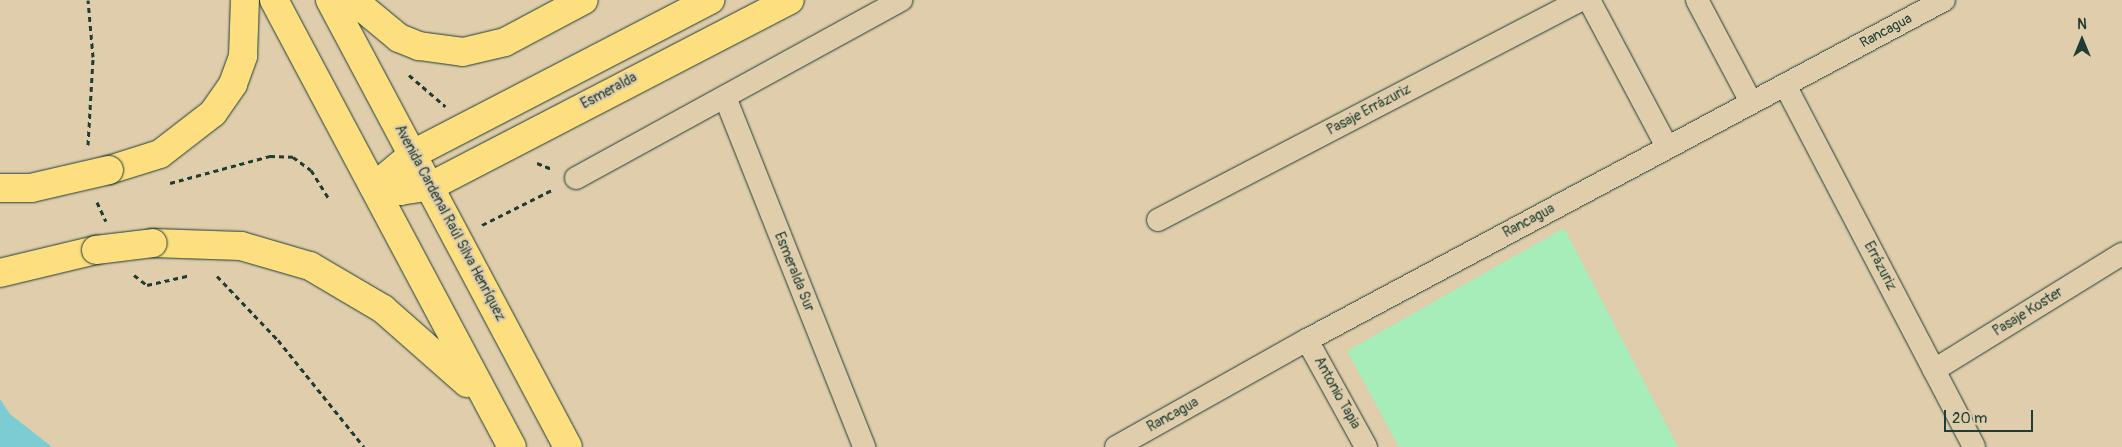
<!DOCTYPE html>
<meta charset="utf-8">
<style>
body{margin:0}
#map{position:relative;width:2122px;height:447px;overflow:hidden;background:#dfcdab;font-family:Pangolin,sans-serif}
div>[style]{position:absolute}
.green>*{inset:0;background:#a7edb9}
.water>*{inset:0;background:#7ccdd3}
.path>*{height:3px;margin-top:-1.5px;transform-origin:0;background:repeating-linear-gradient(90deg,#1f3d34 0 5px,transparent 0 9px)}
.roads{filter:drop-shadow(0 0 1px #1f3d34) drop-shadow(0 0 1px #1f3d34)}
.minor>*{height:22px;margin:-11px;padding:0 11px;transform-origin:11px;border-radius:11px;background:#dfcdab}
.primary>*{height:28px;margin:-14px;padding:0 14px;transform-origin:14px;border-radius:14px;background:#fedf80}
.bridges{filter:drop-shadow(0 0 1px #1f3d34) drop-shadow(0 0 1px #1f3d34)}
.primary-bridge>*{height:28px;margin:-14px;padding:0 14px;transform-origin:14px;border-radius:14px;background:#fedf80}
span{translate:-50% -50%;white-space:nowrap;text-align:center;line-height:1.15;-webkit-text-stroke:4.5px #dfcdab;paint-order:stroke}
.street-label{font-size:14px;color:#1f3d34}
.north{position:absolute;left:2057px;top:15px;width:50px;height:50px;-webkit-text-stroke:4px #dfcdab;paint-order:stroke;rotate:0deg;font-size:14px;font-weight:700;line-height:20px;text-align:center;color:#1f3d34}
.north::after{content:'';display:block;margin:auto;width:18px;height:22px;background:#1f3d34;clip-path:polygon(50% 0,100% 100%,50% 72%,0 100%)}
.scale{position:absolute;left:1944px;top:410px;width:89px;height:22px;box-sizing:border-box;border:2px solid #1f3d34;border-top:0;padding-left:6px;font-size:15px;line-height:18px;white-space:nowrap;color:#1f3d34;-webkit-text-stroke:4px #dfcdab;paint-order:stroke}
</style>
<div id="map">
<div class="green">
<div style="clip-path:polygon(1564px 228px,1678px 447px,1399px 447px,1347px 351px)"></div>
</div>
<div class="water">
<div style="clip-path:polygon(0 399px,10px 414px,52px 447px,0 447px)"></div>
</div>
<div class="path">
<div style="left:409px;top:75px;width:48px;rotate:40.7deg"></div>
<div style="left:88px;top:145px;width:88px;rotate:-86.7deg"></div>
<div style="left:93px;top:57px;width:57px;rotate:-95deg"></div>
<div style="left:537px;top:163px;width:16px;rotate:22deg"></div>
<div style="left:170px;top:183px;width:104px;rotate:-15.1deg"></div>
<div style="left:270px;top:156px;width:23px;rotate:2deg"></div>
<div style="left:293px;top:157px;width:22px;rotate:36deg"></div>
<div style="left:311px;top:170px;width:34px;rotate:58deg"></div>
<div style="left:97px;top:202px;width:21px;rotate:65deg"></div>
<div style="left:482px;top:225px;width:80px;rotate:-26.6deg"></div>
<div style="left:134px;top:275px;width:16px;rotate:38deg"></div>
<div style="left:147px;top:285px;width:45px;rotate:-12.8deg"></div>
<div style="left:217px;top:276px;width:88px;rotate:46.4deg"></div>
<div style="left:278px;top:340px;width:137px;rotate:51.2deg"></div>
</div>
<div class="roads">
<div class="minor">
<div style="left:1589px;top:0;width:166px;rotate:62deg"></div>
<div style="left:1697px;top:0;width:115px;rotate:62.1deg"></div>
<div style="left:1785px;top:85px;width:408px;rotate:62.4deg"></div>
<div style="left:725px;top:97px;width:377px;rotate:68.3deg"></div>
<div style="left:576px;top:178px;width:371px;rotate:-28.7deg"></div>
<div style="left:1158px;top:220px;width:476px;rotate:-27.5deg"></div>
<div style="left:1307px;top:340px;width:122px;rotate:61.1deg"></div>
<div style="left:1934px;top:370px;width:221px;rotate:-31.7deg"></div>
<div style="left:1116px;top:447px;width:219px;rotate:-29.3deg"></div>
<div style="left:1307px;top:340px;width:722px;rotate:-28.09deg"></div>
</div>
<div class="primary">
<div style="left:274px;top:0;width:506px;rotate:61.97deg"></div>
<div style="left:330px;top:0;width:506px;rotate:61.97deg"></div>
<div style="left:353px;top:0;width:60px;rotate:39.6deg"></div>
<div style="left:399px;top:38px;width:22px;rotate:22deg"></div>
<div style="left:419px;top:46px;width:44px;rotate:7.8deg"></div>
<div style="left:463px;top:52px;width:43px;rotate:-13.4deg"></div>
<div style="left:505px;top:42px;width:89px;rotate:-28deg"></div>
<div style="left:109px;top:170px;width:53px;rotate:-17.4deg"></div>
<div style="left:160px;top:154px;width:67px;rotate:-37.7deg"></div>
<div style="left:213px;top:113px;width:35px;rotate:-55deg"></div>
<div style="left:233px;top:84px;width:30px;rotate:-70deg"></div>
<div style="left:243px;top:56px;width:56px;rotate:-88deg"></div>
<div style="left:374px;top:187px;width:26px;rotate:9deg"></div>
<div style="left:400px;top:191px;width:31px;rotate:-9deg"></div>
<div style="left:431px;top:186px;width:404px;rotate:-27.4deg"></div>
<div style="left:374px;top:187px;width:51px;rotate:-40.2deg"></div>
<div style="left:413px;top:154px;width:335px;rotate:-27.4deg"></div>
<div style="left:153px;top:243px;width:88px;rotate:2deg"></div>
<div style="left:241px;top:246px;width:72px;rotate:16.2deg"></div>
<div style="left:310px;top:266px;width:85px;rotate:30.5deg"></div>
<div style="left:383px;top:309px;width:112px;rotate:41.4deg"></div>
<div style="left:0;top:273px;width:99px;rotate:-13.5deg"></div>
</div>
</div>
<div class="bridges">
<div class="primary-bridge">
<div style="left:0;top:188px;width:31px"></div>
<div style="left:31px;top:188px;width:80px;rotate:-13deg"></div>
<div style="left:96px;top:250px;width:57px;rotate:-7deg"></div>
</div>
</div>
<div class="street-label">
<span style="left:1886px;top:31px;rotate:-28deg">Rancagua</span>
<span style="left:609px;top:91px;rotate:-28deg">Esmeralda</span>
<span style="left:1369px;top:110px;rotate:-28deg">Pasaje Errázuriz</span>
<span style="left:1529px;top:221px;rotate:-28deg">Rancagua</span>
<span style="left:450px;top:223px;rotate:62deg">Avenida Cardenal Raúl Silva Henríquez</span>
<span style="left:1880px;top:266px;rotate:62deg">Errázuriz</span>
<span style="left:794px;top:272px;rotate:68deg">Esmeralda Sur</span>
<span style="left:2028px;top:312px;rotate:-32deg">Pasaje Koster</span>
<span style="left:1337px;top:393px;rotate:61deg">Antonio Tapia</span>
<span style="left:1173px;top:415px;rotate:-29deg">Rancagua</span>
</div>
<div class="north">N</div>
<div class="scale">20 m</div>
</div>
